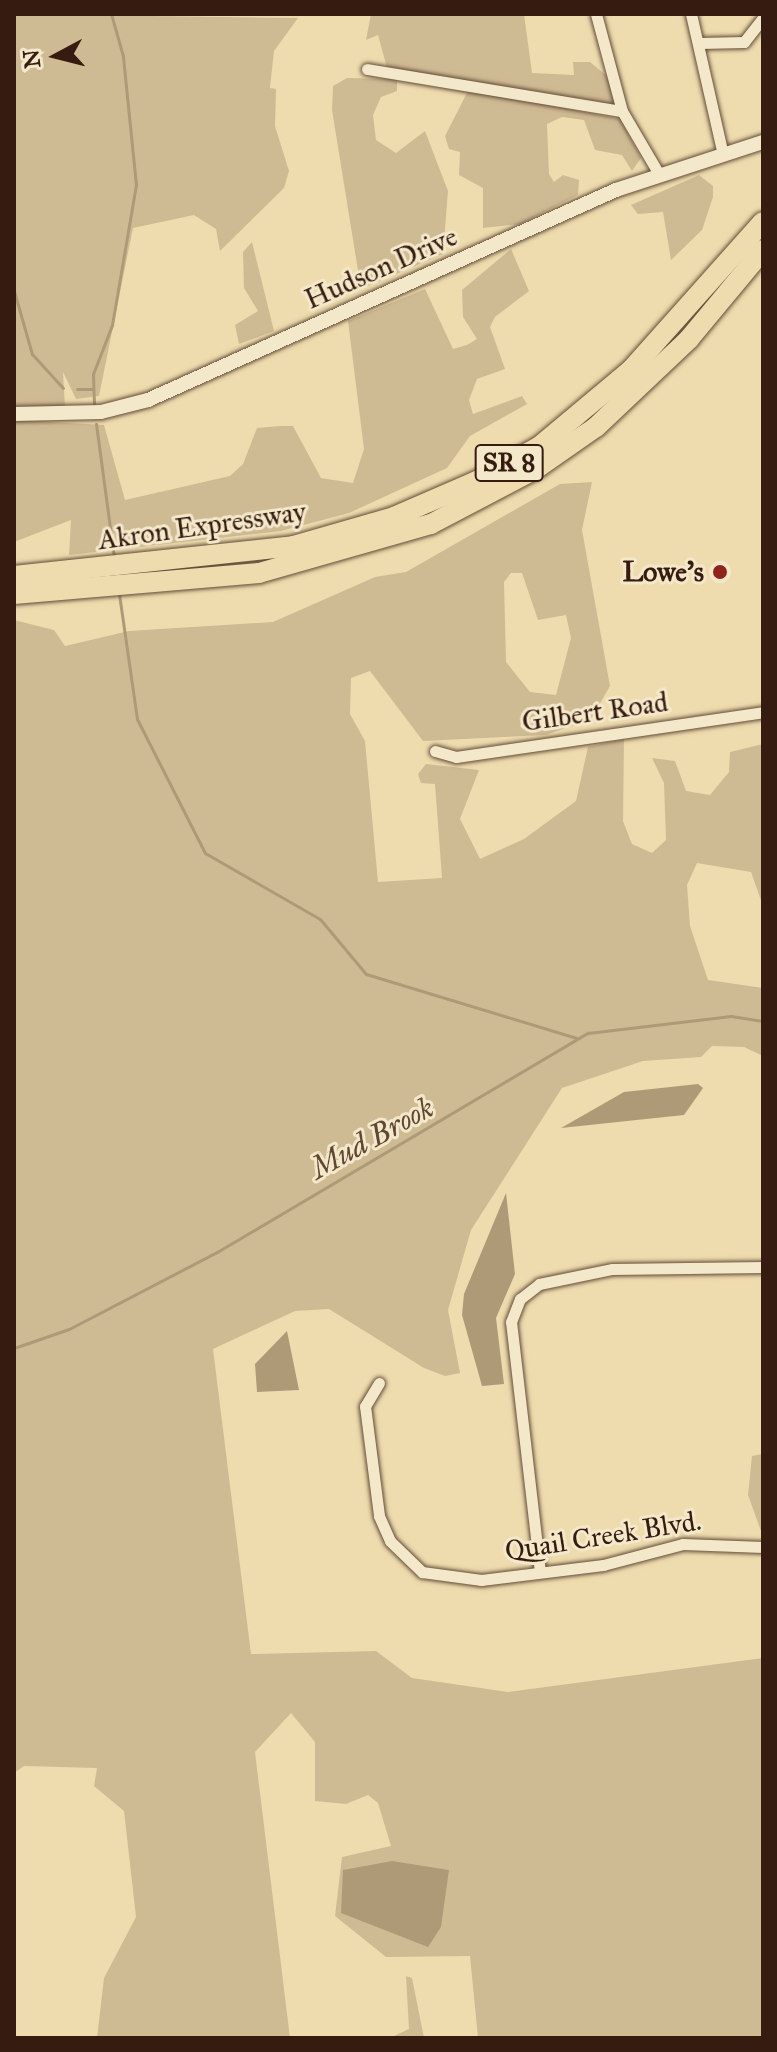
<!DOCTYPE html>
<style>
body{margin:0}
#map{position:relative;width:777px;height:2052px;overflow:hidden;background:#eedcae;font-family:"IM FELL Great Primer",serif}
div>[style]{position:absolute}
.green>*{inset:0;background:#cfbb93}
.water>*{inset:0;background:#af9a78}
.stream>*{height:3px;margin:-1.5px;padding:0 1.5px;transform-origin:1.5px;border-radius:1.5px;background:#af9a78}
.roads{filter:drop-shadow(0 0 2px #634b38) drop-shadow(0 0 2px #634b38)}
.minor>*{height:11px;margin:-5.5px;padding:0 5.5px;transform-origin:5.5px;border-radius:5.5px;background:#f4e8ca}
.tertiary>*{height:14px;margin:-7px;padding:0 7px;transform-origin:7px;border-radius:7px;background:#f4e8ca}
.motorway>*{height:20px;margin:-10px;padding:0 10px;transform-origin:10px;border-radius:10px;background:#eedcae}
.dots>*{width:22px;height:22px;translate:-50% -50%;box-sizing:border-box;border:4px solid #f4e8ca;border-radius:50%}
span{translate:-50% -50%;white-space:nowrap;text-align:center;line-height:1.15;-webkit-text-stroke:6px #f4e8ca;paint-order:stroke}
.shield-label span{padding:2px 6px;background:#f4e8ca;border:2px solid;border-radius:6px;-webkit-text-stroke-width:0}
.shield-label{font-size:26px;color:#351b10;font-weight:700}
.street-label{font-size:28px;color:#351b10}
.poi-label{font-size:28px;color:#351b10;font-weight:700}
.right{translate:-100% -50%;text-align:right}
.water-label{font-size:30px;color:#604734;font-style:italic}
.frame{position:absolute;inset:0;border:16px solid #351b10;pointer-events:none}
.north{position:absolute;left:16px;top:16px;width:80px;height:80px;-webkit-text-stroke:6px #f4e8ca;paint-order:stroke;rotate:263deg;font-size:22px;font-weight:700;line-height:32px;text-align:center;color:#351b10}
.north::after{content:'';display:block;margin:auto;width:28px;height:36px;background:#351b10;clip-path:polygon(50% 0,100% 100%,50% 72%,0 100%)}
</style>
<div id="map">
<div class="green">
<div style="clip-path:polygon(14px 14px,298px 18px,274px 51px,270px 88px,276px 89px,275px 126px,289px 171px,284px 188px,220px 251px,216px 229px,194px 215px,133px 228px,99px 396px,76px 399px,63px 372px,65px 408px,14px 406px)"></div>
<div style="clip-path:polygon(371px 14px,524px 14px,532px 73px,574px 75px,573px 62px,590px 62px,607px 76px,615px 105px,387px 68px,378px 35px,366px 40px)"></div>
<div style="clip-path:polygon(347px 78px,397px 79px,397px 91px,381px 97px,373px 115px,376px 140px,396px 153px,425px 131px,448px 191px,443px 254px,361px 289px,332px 110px,333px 86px)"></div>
<div style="clip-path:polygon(469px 89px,620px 119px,641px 158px,632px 171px,622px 155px,595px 150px,584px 120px,562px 117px,547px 124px,549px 174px,554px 182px,563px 175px,579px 180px,578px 195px,520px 224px,483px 228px,483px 188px,459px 175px,460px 152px,449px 149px,445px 136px)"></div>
<div style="clip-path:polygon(699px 175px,713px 186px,713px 197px,702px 230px,671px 260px,663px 212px,638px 214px,631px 205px)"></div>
<div style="clip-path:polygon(252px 242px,274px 331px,239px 344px,235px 325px,258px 311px,244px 288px,243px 252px)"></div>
<div style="clip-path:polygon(511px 249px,529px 291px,495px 317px,490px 327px,505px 369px,477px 379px,469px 400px,473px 414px,522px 396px,527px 404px,470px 436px,447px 468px,349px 513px,281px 531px,69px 555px,71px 520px,14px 542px,14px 420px,104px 425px,125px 500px,230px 476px,243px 464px,257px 428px,280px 426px,293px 426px,321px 478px,353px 483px,364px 449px,348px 321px,425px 289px,453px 349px,467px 345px,477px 339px,463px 317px,462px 290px)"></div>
<div style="clip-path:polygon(evenodd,592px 482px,582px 530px,610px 686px,591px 719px,546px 735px,423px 741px,370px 671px,351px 678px,350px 714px,365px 741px,378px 882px,442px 878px,435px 784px,421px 783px,418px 774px,426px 764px,479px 770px,460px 819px,480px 859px,524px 839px,576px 801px,588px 747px,624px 739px,623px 821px,632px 844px,652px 853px,666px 840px,664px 783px,652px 758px,675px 761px,686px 791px,710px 795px,729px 772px,730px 752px,763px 744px,763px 906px,751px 872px,697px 863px,687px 885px,690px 926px,708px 980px,763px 988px,763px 1056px,744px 1047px,712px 1046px,701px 1057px,643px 1061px,562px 1088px,471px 1230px,448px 1310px,460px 1373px,445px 1376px,424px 1368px,329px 1309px,295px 1311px,213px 1349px,251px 1654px,376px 1651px,412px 1678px,508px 1692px,763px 1658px,763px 2038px,478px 2038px,470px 1956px,386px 1957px,335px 1916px,342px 1857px,391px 1846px,378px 1803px,368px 1795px,346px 1804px,315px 1801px,315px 1742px,291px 1713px,255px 1752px,290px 2038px,97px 2038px,104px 1978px,136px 1917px,124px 1811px,94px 1786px,97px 1768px,24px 1766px,14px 1773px,14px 620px,54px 630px,65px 646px,129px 631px,273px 622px,375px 577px,406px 572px,560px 484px,592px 482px,511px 573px,522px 573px,538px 620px,566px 615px,571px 638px,556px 695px,530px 692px,506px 662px,504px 582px,511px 573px)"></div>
<div style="clip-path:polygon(763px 1454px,763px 1531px,761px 1531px,748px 1495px,752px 1456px)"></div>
<div style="clip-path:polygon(406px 1976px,412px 1978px,424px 2038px,392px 2037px,409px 2029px)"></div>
</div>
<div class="water">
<div style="clip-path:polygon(698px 1084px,703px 1088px,684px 1115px,561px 1128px,624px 1092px)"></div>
<div style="clip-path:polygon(506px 1193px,515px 1274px,496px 1318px,504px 1384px,482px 1386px,462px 1315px,464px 1294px)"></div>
<div style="clip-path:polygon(287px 1331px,299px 1390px,257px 1392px,255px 1364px)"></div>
<div style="clip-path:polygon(392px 1861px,449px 1870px,441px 1927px,428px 1947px,341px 1913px,343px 1870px)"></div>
</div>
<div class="stream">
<div style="left:14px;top:291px;width:66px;rotate:74.1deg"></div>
<div style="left:32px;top:354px;width:46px;rotate:47.6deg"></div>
<div style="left:77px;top:389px;width:16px"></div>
<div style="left:94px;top:404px;width:30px;rotate:-92deg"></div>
<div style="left:93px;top:374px;width:53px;rotate:-68.8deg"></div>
<div style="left:112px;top:325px;width:142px;rotate:-80.3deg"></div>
<div style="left:136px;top:185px;width:130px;rotate:-95.8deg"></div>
<div style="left:123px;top:56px;width:44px;rotate:-105.9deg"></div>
<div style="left:96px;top:424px;width:135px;rotate:82.3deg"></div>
<div style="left:119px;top:594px;width:126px;rotate:81.8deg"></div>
<div style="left:137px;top:719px;width:150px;rotate:63.1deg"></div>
<div style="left:205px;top:853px;width:133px;rotate:29.9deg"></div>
<div style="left:320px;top:919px;width:72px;rotate:50.1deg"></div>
<div style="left:366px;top:974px;width:220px;rotate:16.9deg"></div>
<div style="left:14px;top:1348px;width:58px;rotate:-19.1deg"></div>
<div style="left:69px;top:1329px;width:167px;rotate:-27.5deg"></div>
<div style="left:217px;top:1252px;width:431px;rotate:-30.6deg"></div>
<div style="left:588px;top:1033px;width:144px;rotate:-6.8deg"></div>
<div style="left:731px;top:1016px;width:32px;rotate:9deg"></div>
</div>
<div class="roads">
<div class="minor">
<div style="left:596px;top:14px;width:100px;rotate:75deg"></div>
<div style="left:622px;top:111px;width:73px;rotate:59.6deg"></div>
<div style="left:691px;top:14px;width:140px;rotate:77.2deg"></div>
<div style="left:700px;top:43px;width:44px;rotate:-1.3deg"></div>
<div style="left:744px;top:42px;width:31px;rotate:-52deg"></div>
<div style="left:367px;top:69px;width:258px;rotate:9.4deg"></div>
<div style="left:435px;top:751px;width:22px;rotate:16deg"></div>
<div style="left:456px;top:757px;width:310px;rotate:-8.3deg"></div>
<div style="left:379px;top:1383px;width:27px;rotate:121deg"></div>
<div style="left:365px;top:1406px;width:111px;rotate:82.7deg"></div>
<div style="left:379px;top:1516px;width:27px;rotate:66deg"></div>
<div style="left:390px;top:1541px;width:45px;rotate:44.1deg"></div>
<div style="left:422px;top:1572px;width:60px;rotate:7.7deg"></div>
<div style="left:481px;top:1580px;width:123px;rotate:-7deg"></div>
<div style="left:603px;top:1565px;width:83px;rotate:-14.7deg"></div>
<div style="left:683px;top:1544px;width:80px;rotate:2.1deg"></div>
<div style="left:540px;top:1572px;width:252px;rotate:-96.6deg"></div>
<div style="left:511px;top:1322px;width:25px;rotate:-69deg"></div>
<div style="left:520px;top:1299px;width:24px;rotate:-38deg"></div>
<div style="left:539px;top:1284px;width:75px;rotate:-11.6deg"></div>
<div style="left:612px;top:1269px;width:151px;rotate:-0.8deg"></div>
</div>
<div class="tertiary">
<div style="left:14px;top:414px;width:87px;rotate:-1.3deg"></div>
<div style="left:101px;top:412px;width:49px;rotate:-14.3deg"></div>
<div style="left:148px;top:400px;width:513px;rotate:-24.17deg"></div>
<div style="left:616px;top:190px;width:155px;rotate:-18.1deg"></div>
</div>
<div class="motorway">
<div style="left:14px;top:576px;width:281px;rotate:-6.1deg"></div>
<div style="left:293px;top:546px;width:105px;rotate:-16deg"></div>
<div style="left:394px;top:517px;width:88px;rotate:-23.4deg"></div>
<div style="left:475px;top:482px;width:74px;rotate:-29deg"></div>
<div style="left:540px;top:446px;width:119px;rotate:-39.9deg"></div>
<div style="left:631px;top:370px;width:198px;rotate:-48.3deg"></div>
<div style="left:14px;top:594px;width:246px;rotate:-4.9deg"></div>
<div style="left:259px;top:573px;width:179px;rotate:-15.9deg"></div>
<div style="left:431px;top:524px;width:120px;rotate:-27.8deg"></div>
<div style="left:537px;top:468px;width:72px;rotate:-34.8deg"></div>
<div style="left:596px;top:427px;width:128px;rotate:-43.4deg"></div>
<div style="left:689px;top:339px;width:116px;rotate:-50.3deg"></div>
</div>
</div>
<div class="dots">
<div style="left:720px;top:572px;background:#8f2418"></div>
</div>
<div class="shield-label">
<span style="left:509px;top:463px">SR 8</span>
</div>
<div class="street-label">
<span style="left:381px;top:268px;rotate:-24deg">Hudson Drive</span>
<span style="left:202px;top:526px;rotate:-8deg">Akron Expressway</span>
<span style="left:595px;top:712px;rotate:-8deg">Gilbert Road</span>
<span style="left:603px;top:1536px;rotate:-9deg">Quail Creek Blvd.</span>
</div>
<div class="poi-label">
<span class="right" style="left:704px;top:572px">Lowe's</span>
</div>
<div class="water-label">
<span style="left:372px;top:1138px;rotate:-29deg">Mud Brook</span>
</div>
<div class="frame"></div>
<div class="north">N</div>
</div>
